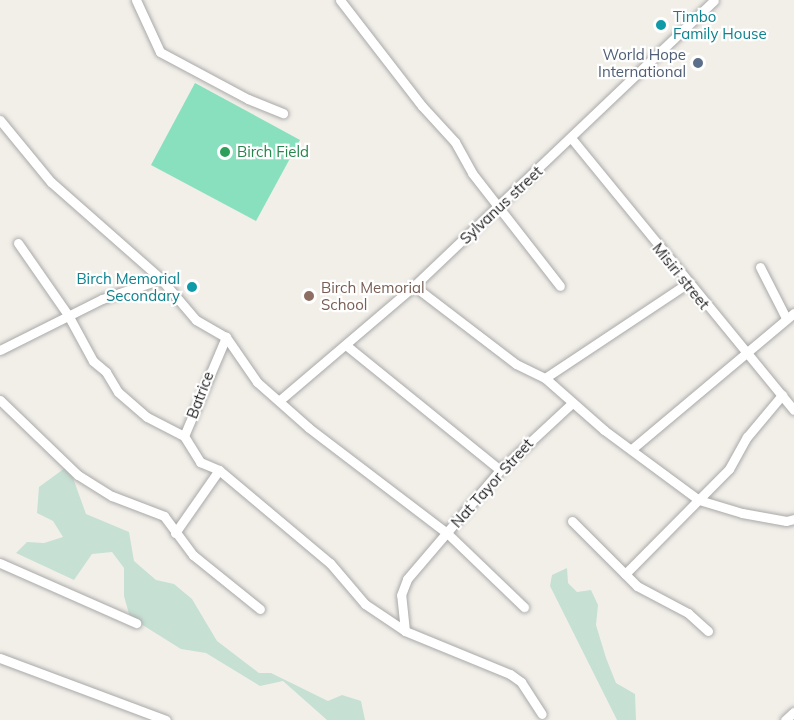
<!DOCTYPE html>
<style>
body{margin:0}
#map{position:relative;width:794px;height:720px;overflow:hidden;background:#f2efe9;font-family:Mulish,sans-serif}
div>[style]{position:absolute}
.wetland>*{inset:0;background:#c6e0d4}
.pitch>*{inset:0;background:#88e0be}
.roads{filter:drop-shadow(0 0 2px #a9a9a9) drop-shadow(0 0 2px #a9a9a9)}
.street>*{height:9px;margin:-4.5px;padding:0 4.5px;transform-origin:4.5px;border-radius:4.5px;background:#fff}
.dots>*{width:16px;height:16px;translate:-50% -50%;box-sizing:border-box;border:3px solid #fff;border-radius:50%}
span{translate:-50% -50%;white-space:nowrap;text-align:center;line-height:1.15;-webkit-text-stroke:4.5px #fff;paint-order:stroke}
.culture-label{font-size:15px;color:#0d838f}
.left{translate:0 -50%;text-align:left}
.right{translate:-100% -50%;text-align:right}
.service-label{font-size:15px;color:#4e5e75}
.leisure-label{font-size:15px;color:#27864d}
.street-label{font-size:15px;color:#222}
.education-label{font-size:15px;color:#785e54}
</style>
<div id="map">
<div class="wetland">
<div style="clip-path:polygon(65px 468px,73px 478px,86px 514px,129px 532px,134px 561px,156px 580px,174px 584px,192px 599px,217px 641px,259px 673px,271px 673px,328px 701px,342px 695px,361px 701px,365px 720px,327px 720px,283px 681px,260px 686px,206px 653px,181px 649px,141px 624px,129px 614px,124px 596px,124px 568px,112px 552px,92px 554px,74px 580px,16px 553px,27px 542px,44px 543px,63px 537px,53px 521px,37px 513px,39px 487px)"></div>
<div style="clip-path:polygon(567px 568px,568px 583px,577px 592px,591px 590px,598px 605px,596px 625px,606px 658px,616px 683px,635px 694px,636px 720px,617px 720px,550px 586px,552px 575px)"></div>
</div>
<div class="pitch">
<div style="clip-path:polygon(195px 83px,300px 140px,256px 221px,151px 165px)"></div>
</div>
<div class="roads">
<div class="street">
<div style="left:136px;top:0;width:57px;rotate:65.2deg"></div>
<div style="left:160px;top:52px;width:100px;rotate:28.1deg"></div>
<div style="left:248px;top:99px;width:38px;rotate:22deg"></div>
<div style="left:340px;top:0;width:134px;rotate:52.3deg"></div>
<div style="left:422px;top:106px;width:49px;rotate:47.5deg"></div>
<div style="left:455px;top:142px;width:35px;rotate:61deg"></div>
<div style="left:472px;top:173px;width:143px;rotate:52.1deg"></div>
<div style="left:0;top:120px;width:80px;rotate:50.6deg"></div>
<div style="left:51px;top:182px;width:147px;rotate:41.4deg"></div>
<div style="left:161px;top:279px;width:54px;rotate:49.5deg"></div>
<div style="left:196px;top:320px;width:34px;rotate:30deg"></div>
<div style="left:226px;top:337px;width:55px;rotate:55.4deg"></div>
<div style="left:257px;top:382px;width:69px;rotate:41.5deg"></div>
<div style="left:309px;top:428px;width:173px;rotate:37.3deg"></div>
<div style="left:447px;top:533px;width:107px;rotate:43.9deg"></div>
<div style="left:572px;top:139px;width:350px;rotate:50.7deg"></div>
<div style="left:18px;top:243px;width:88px;rotate:55.2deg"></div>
<div style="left:68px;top:315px;width:52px;rotate:61.5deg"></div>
<div style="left:93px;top:361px;width:17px;rotate:40deg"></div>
<div style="left:106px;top:372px;width:23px;rotate:59deg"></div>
<div style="left:118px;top:392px;width:38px;rotate:41deg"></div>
<div style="left:147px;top:417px;width:42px;rotate:27.2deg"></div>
<div style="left:760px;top:267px;width:57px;rotate:63deg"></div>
<div style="left:414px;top:286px;width:128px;rotate:37.4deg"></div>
<div style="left:516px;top:364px;width:32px;rotate:26deg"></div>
<div style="left:347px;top:346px;width:197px;rotate:39deg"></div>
<div style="left:0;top:350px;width:114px;rotate:-26.6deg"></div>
<div style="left:102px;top:299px;width:62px;rotate:-18.7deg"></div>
<div style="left:545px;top:378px;width:79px;rotate:41.4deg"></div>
<div style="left:604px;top:430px;width:118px;rotate:36.4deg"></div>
<div style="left:699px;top:500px;width:45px;rotate:16.8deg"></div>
<div style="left:742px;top:513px;width:45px;rotate:10.3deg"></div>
<div style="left:786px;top:521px;width:8px;rotate:-14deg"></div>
<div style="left:545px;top:378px;width:172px;rotate:-33.6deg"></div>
<div style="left:0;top:400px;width:108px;rotate:43.9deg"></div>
<div style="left:78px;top:475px;width:40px;rotate:32deg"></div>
<div style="left:112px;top:496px;width:56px;rotate:21deg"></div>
<div style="left:164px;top:516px;width:49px;rotate:53.4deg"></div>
<div style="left:193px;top:555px;width:86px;rotate:38.9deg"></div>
<div style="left:280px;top:400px;width:176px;rotate:-40.4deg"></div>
<div style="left:414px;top:286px;width:414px;rotate:-43.6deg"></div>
<div style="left:184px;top:436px;width:31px;rotate:58deg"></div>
<div style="left:200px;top:462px;width:21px;rotate:23deg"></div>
<div style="left:219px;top:470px;width:145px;rotate:40deg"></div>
<div style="left:330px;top:563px;width:54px;rotate:49.5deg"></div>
<div style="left:365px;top:604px;width:48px;rotate:34deg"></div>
<div style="left:405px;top:631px;width:113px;rotate:22.3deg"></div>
<div style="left:510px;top:674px;width:14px;rotate:36deg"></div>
<div style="left:521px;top:682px;width:38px;rotate:57deg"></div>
<div style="left:184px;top:436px;width:108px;rotate:-67deg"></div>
<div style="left:633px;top:448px;width:210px;rotate:-40deg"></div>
<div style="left:572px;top:521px;width:92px;rotate:45deg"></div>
<div style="left:637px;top:586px;width:58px;rotate:27.9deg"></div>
<div style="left:688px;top:613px;width:27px;rotate:42deg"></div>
<div style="left:175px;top:533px;width:77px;rotate:-55.1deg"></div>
<div style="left:0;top:563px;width:149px;rotate:23.8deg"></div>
<div style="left:625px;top:574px;width:148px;rotate:-45.3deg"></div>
<div style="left:729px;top:469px;width:37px;rotate:-61deg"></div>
<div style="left:747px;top:437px;width:55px;rotate:-50.2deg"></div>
<div style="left:405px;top:631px;width:36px;rotate:-96deg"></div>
<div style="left:401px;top:595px;width:17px;rotate:-69deg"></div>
<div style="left:407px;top:579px;width:143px;rotate:-49.5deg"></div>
<div style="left:500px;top:470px;width:98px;rotate:-42.9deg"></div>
<div style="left:0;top:658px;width:177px;rotate:20.5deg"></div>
<div style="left:785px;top:720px;width:12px;rotate:-42deg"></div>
</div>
</div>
<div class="dots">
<div style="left:661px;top:25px;background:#0f9aa8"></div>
<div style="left:698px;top:63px;background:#5c6f8a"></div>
<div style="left:225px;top:152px;background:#2e9e5b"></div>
<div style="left:192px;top:287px;background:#0f9aa8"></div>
<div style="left:309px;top:296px;background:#8d6e63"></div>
</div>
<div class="culture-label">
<span class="left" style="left:673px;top:25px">Timbo<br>Family House</span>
<span class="right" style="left:180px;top:287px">Birch Memorial<br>Secondary</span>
</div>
<div class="service-label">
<span class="right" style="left:686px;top:63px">World Hope<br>International</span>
</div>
<div class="leisure-label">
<span class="left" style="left:237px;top:152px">Birch Field</span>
</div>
<div class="street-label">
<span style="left:501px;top:205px;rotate:-43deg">Sylvanus street</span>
<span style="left:681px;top:276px;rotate:51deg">Misiri street</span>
<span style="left:200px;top:395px;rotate:-69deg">Batrice</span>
<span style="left:492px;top:483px;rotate:-48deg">Nat Tayor Street</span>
</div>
<div class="education-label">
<span class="left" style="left:321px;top:296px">Birch Memorial<br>School</span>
</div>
</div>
